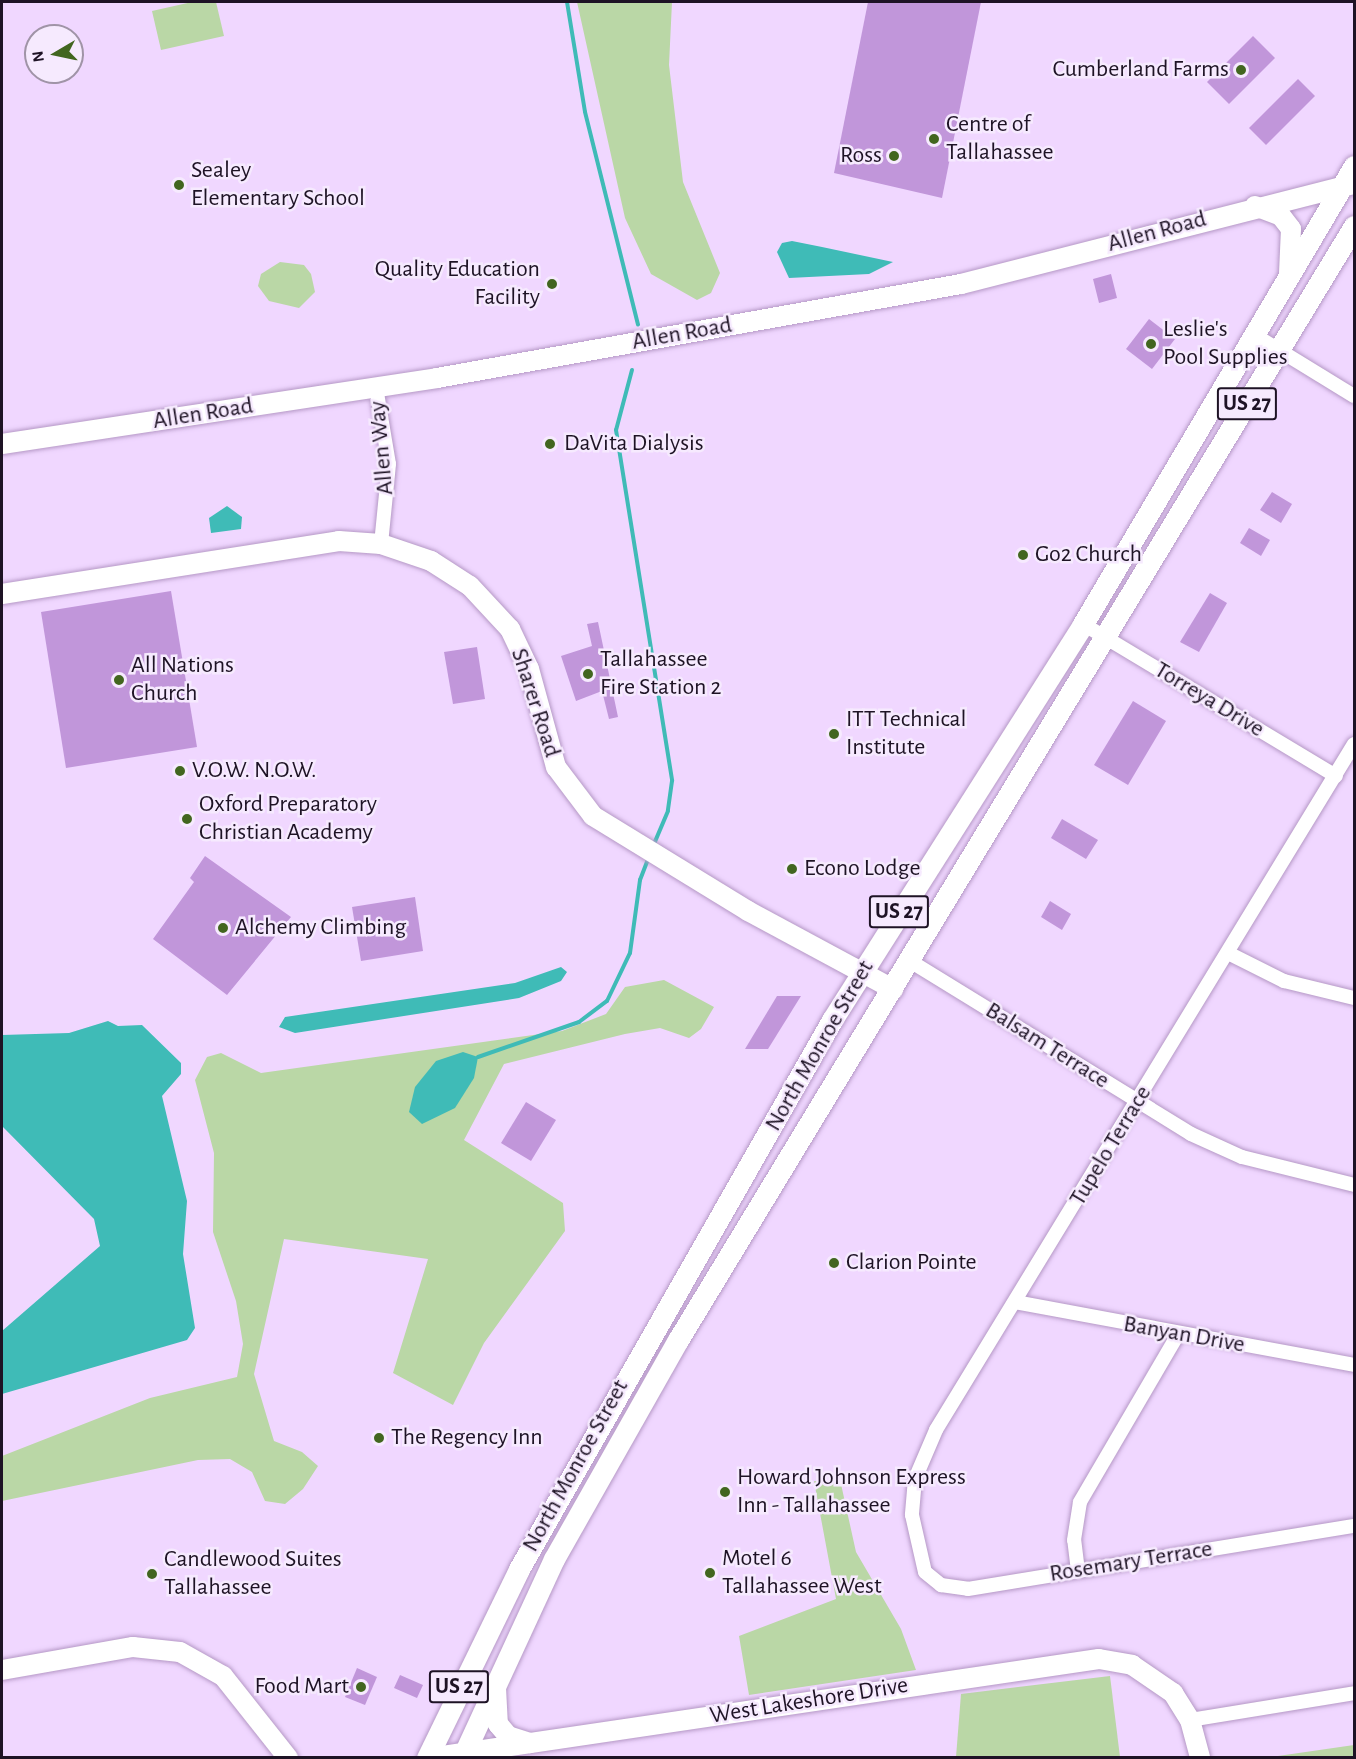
<!DOCTYPE html>
<style>
body{margin:0}
#map{position:relative;width:1356px;height:1759px;overflow:hidden;background:#f0d7ff;font-family:"Alegreya Sans",sans-serif}
div>[style]{position:absolute}
.green>*{inset:0;background:#bad7a6}
.water>*{inset:0;background:#3fbbb7}
.stream>*{height:4px;margin:-2px;padding:0 2px;transform-origin:2px;border-radius:2px;background:#3fbbb7}
.building>*{inset:0;background:#c196da}
.roads{filter:drop-shadow(0 0 2px #b598c6) drop-shadow(0 0 2px #b598c6)}
.street>*{height:14px;margin:-7px;padding:0 7px;transform-origin:7px;border-radius:7px;background:#fff}
.secondary>*{height:20px;margin:-10px;padding:0 10px;transform-origin:10px;border-radius:10px;background:#fff}
.primary>*{height:21px;margin:-10.5px;padding:0 10.5px;transform-origin:10.5px;border-radius:10.5px;background:#fff}
.dots>*{width:16px;height:16px;translate:-50% -50%;box-sizing:border-box;border:3px solid #f6eafe;border-radius:50%}
span{translate:-50% -50%;white-space:nowrap;text-align:center;line-height:1.15;-webkit-text-stroke:5px #f6eafe;paint-order:stroke}
.shield-label span{padding:2px 4px;background:#f6eafe;border:2px solid;border-radius:4px;-webkit-text-stroke-width:0}
.shield-label{font-size:22px;color:#1e1325;font-weight:700}
.poi-label{font-size:24px;color:#1e1325}
.right{translate:-100% -50%;text-align:right}
.left{translate:0 -50%;text-align:left}
.street-label{font-size:24px;color:#1e1325}
.frame{position:absolute;inset:0;border:3px solid #1e1325;pointer-events:none}
.north{position:absolute;left:24px;top:24px;width:60px;height:60px;box-sizing:border-box;background:#f6eafe;border:2px solid #a094a7;border-radius:50%;rotate:261deg;font-size:16px;font-weight:700;line-height:24px;text-align:center;color:#1e1325}
.north::after{content:'';display:block;margin:auto;width:21px;height:27px;background:#42661f;clip-path:polygon(50% 0,100% 100%,50% 72%,0 100%)}
</style>
<div id="map">
<div class="green">
<div style="clip-path:polygon(192px 2px,216px 2px,224px 36px,161px 50px,152px 11px)"></div>
<div style="clip-path:polygon(577px 2px,672px 2px,669px 65px,683px 182px,720px 273px,711px 293px,697px 300px,651px 274px,625px 218px)"></div>
<div style="clip-path:polygon(280px 262px,304px 265px,311px 274px,315px 292px,299px 308px,269px 301px,258px 286px,261px 274px)"></div>
<div style="clip-path:polygon(664px 980px,714px 1007px,701px 1029px,689px 1038px,660px 1028px,625px 1034px,504px 1064px,464px 1140px,563px 1203px,565px 1231px,484px 1343px,453px 1405px,393px 1373px,428px 1259px,284px 1239px,254px 1374px,274px 1441px,302px 1452px,318px 1466px,303px 1489px,285px 1504px,265px 1501px,252px 1472px,230px 1459px,198px 1460px,2px 1501px,2px 1456px,150px 1398px,237px 1377px,243px 1344px,236px 1301px,213px 1232px,214px 1153px,195px 1080px,207px 1057px,221px 1053px,261px 1073px,562px 1031px,606px 1014px,625px 987px)"></div>
<div style="clip-path:polygon(814px 1481px,841px 1484px,856px 1552px,901px 1629px,916px 1670px,749px 1695px,739px 1636px,836px 1599px)"></div>
<div style="clip-path:polygon(1110px 1676px,1120px 1757px,956px 1757px,961px 1694px)"></div>
<div style="clip-path:polygon(1354px 1745px,1354px 1757px,1271px 1757px)"></div>
</div>
<div class="water">
<div style="clip-path:polygon(792px 241px,822px 247px,893px 262px,869px 274px,789px 278px,777px 252px,782px 243px)"></div>
<div style="clip-path:polygon(227px 506px,242px 517px,241px 529px,211px 533px,209px 518px)"></div>
<div style="clip-path:polygon(561px 967px,567px 972px,561px 981px,519px 998px,295px 1033px,279px 1027px,285px 1017px,515px 983px)"></div>
<div style="clip-path:polygon(108px 1021px,118px 1026px,142px 1025px,181px 1063px,181px 1074px,162px 1096px,187px 1201px,183px 1254px,195px 1328px,187px 1340px,2px 1394px,2px 1331px,100px 1246px,94px 1219px,2px 1126px,2px 1035px,69px 1033px)"></div>
<div style="clip-path:polygon(463px 1052px,478px 1057px,474px 1078px,455px 1108px,422px 1124px,409px 1112px,415px 1087px,436px 1061px)"></div>
</div>
<div class="stream">
<div style="left:567px;top:2px;width:111px;rotate:80.7deg"></div>
<div style="left:585px;top:112px;width:219px;rotate:76deg"></div>
<div style="left:632px;top:370px;width:62px;rotate:104.9deg"></div>
<div style="left:616px;top:430px;width:355px;rotate:80.9deg"></div>
<div style="left:672px;top:781px;width:30px;rotate:98deg"></div>
<div style="left:668px;top:811px;width:39px;rotate:113deg"></div>
<div style="left:478px;top:1057px;width:107px;rotate:-19.1deg"></div>
<div style="left:579px;top:1022px;width:35px;rotate:-37deg"></div>
<div style="left:607px;top:1001px;width:53px;rotate:-64.4deg"></div>
<div style="left:630px;top:953px;width:74px;rotate:-82.2deg"></div>
<div style="left:640px;top:880px;width:25px;rotate:-69deg"></div>
</div>
<div class="building">
<div style="clip-path:polygon(868px 2px,981px 2px,942px 198px,834px 173px)"></div>
<div style="clip-path:polygon(1253px 36px,1275px 58px,1229px 104px,1207px 82px)"></div>
<div style="clip-path:polygon(1298px 79px,1315px 96px,1266px 145px,1249px 128px)"></div>
<div style="clip-path:polygon(1111px 274px,1117px 298px,1099px 303px,1093px 279px)"></div>
<div style="clip-path:polygon(1149px 319px,1175px 339px,1152px 369px,1126px 349px)"></div>
<div style="clip-path:polygon(1272px 492px,1292px 504px,1281px 523px,1260px 510px)"></div>
<div style="clip-path:polygon(1249px 528px,1270px 540px,1261px 556px,1240px 543px)"></div>
<div style="clip-path:polygon(171px 591px,197px 747px,66px 768px,41px 612px)"></div>
<div style="clip-path:polygon(1210px 593px,1227px 603px,1199px 652px,1180px 642px)"></div>
<div style="clip-path:polygon(598px 622px,618px 717px,609px 719px,602px 691px,576px 701px,561px 656px,592px 646px,587px 624px)"></div>
<div style="clip-path:polygon(477px 647px,485px 699px,453px 704px,444px 652px)"></div>
<div style="clip-path:polygon(1133px 701px,1166px 721px,1128px 785px,1094px 765px)"></div>
<div style="clip-path:polygon(1062px 819px,1098px 840px,1086px 859px,1051px 838px)"></div>
<div style="clip-path:polygon(205px 856px,291px 917px,227px 995px,153px 939px,194px 882px,190px 878px)"></div>
<div style="clip-path:polygon(415px 897px,423px 951px,361px 961px,352px 907px)"></div>
<div style="clip-path:polygon(1050px 901px,1071px 914px,1062px 930px,1041px 917px)"></div>
<div style="clip-path:polygon(777px 996px,801px 996px,768px 1049px,745px 1049px)"></div>
<div style="clip-path:polygon(526px 1102px,556px 1120px,531px 1161px,501px 1143px)"></div>
<div style="clip-path:polygon(357px 1668px,377px 1677px,365px 1705px,345px 1697px)"></div>
<div style="clip-path:polygon(400px 1675px,423px 1685px,417px 1698px,394px 1688px)"></div>
</div>
<div class="roads">
<div class="street">
<div style="left:1256px;top:336px;width:115px;rotate:31.5deg"></div>
<div style="left:376px;top:387px;width:78px;rotate:80.4deg"></div>
<div style="left:389px;top:464px;width:80px;rotate:95.7deg"></div>
<div style="left:1083px;top:624px;width:295px;rotate:31deg"></div>
<div style="left:1354px;top:744px;width:803px;rotate:121.36deg"></div>
<div style="left:936px;top:1430px;width:53px;rotate:113.2deg"></div>
<div style="left:915px;top:1479px;width:36px;rotate:95deg"></div>
<div style="left:912px;top:1515px;width:58px;rotate:77.2deg"></div>
<div style="left:925px;top:1572px;width:21px;rotate:39deg"></div>
<div style="left:941px;top:1585px;width:27px;rotate:8deg"></div>
<div style="left:968px;top:1589px;width:391px;rotate:-9.3deg"></div>
<div style="left:1228px;top:953px;width:63px;rotate:26.6deg"></div>
<div style="left:1284px;top:981px;width:72px;rotate:13.7deg"></div>
<div style="left:910px;top:961px;width:330px;rotate:31.6deg"></div>
<div style="left:1191px;top:1134px;width:56px;rotate:24.3deg"></div>
<div style="left:1242px;top:1157px;width:115px;rotate:14deg"></div>
<div style="left:1015px;top:1302px;width:345px;rotate:10.5deg"></div>
<div style="left:1078px;top:1571px;width:31px;rotate:-97deg"></div>
<div style="left:1074px;top:1540px;width:38px;rotate:-81deg"></div>
<div style="left:1080px;top:1502px;width:194px;rotate:-59.7deg"></div>
<div style="left:1190px;top:1720px;width:166px;rotate:-9.3deg"></div>
</div>
<div class="secondary">
<div style="left:1255px;top:206px;width:28px;rotate:21deg"></div>
<div style="left:1281px;top:216px;width:16px;rotate:52deg"></div>
<div style="left:1291px;top:229px;width:44px;rotate:92.6deg"></div>
<div style="left:2px;top:444px;width:440px;rotate:-8.6deg"></div>
<div style="left:437px;top:378px;width:532px;rotate:-10.17deg"></div>
<div style="left:961px;top:284px;width:404px;rotate:-14.3deg"></div>
<div style="left:2px;top:594px;width:341px;rotate:-8.9deg"></div>
<div style="left:339px;top:541px;width:42px;rotate:4.1deg"></div>
<div style="left:381px;top:544px;width:53px;rotate:18.8deg"></div>
<div style="left:431px;top:561px;width:46px;rotate:32.7deg"></div>
<div style="left:470px;top:586px;width:59px;rotate:47.1deg"></div>
<div style="left:510px;top:629px;width:44px;rotate:64.6deg"></div>
<div style="left:529px;top:669px;width:102px;rotate:74.6deg"></div>
<div style="left:556px;top:767px;width:61px;rotate:52.9deg"></div>
<div style="left:593px;top:816px;width:182px;rotate:31.5deg"></div>
<div style="left:748px;top:911px;width:165px;rotate:28.3deg"></div>
<div style="left:2px;top:1670px;width:133px;rotate:-10deg"></div>
<div style="left:133px;top:1647px;width:47px;rotate:6.1deg"></div>
<div style="left:180px;top:1652px;width:49px;rotate:29.2deg"></div>
<div style="left:223px;top:1676px;width:105px;rotate:51.6deg"></div>
<div style="left:496px;top:1688px;width:36px;rotate:87deg"></div>
<div style="left:498px;top:1724px;width:16px;rotate:50deg"></div>
<div style="left:508px;top:1736px;width:23px;rotate:18deg"></div>
<div style="left:429px;top:1758px;width:677px;rotate:-8.41deg"></div>
<div style="left:1099px;top:1659px;width:34px;rotate:10deg"></div>
<div style="left:1132px;top:1665px;width:50px;rotate:34.3deg"></div>
<div style="left:1173px;top:1693px;width:32px;rotate:58deg"></div>
<div style="left:1190px;top:1720px;width:39px;rotate:75deg"></div>
</div>
<div class="primary">
<div style="left:427px;top:1758px;width:210px;rotate:-64deg"></div>
<div style="left:519px;top:1569px;width:632px;rotate:-60.31deg"></div>
<div style="left:832px;top:1020px;width:469px;rotate:-57.6deg"></div>
<div style="left:1083px;top:624px;width:532px;rotate:-59.39deg"></div>
<div style="left:462px;top:1758px;width:219px;rotate:-65.2deg"></div>
<div style="left:554px;top:1559px;width:252px;rotate:-60.5deg"></div>
<div style="left:678px;top:1340px;width:1303px;rotate:-58.75deg"></div>
</div>
</div>
<div class="dots">
<div style="left:1241px;top:70px;background:#42661f"></div>
<div style="left:934px;top:139px;background:#42661f"></div>
<div style="left:894px;top:156px;background:#42661f"></div>
<div style="left:179px;top:185px;background:#42661f"></div>
<div style="left:552px;top:284px;background:#42661f"></div>
<div style="left:1151px;top:344px;background:#42661f"></div>
<div style="left:550px;top:444px;background:#42661f"></div>
<div style="left:1023px;top:555px;background:#42661f"></div>
<div style="left:588px;top:674px;background:#42661f"></div>
<div style="left:119px;top:680px;background:#42661f"></div>
<div style="left:834px;top:734px;background:#42661f"></div>
<div style="left:180px;top:771px;background:#42661f"></div>
<div style="left:187px;top:819px;background:#42661f"></div>
<div style="left:792px;top:869px;background:#42661f"></div>
<div style="left:223px;top:928px;background:#42661f"></div>
<div style="left:834px;top:1263px;background:#42661f"></div>
<div style="left:379px;top:1438px;background:#42661f"></div>
<div style="left:725px;top:1492px;background:#42661f"></div>
<div style="left:710px;top:1573px;background:#42661f"></div>
<div style="left:152px;top:1574px;background:#42661f"></div>
<div style="left:361px;top:1687px;background:#42661f"></div>
</div>
<div class="shield-label">
<span style="left:1247px;top:404px">US 27</span>
<span style="left:899px;top:912px">US 27</span>
<span style="left:459px;top:1687px">US 27</span>
</div>
<div class="poi-label">
<span class="right" style="left:1229px;top:70px">Cumberland Farms</span>
<span class="left" style="left:946px;top:139px">Centre of<br>Tallahassee</span>
<span class="right" style="left:882px;top:156px">Ross</span>
<span class="left" style="left:191px;top:185px">Sealey<br>Elementary School</span>
<span class="right" style="left:540px;top:284px">Quality Education<br>Facility</span>
<span class="left" style="left:1163px;top:344px">Leslie's<br>Pool Supplies</span>
<span class="left" style="left:564px;top:444px">DaVita Dialysis</span>
<span class="left" style="left:1035px;top:555px">Go2 Church</span>
<span class="left" style="left:600px;top:674px">Tallahassee<br>Fire Station 2</span>
<span class="left" style="left:131px;top:680px">All Nations<br>Church</span>
<span class="left" style="left:846px;top:734px">ITT Technical<br>Institute</span>
<span class="left" style="left:192px;top:771px">V.O.W. N.O.W.</span>
<span class="left" style="left:199px;top:819px">Oxford Preparatory<br>Christian Academy</span>
<span class="left" style="left:804px;top:869px">Econo Lodge</span>
<span class="left" style="left:235px;top:928px">Alchemy Climbing</span>
<span class="left" style="left:846px;top:1263px">Clarion Pointe</span>
<span class="left" style="left:391px;top:1438px">The Regency Inn</span>
<span class="left" style="left:737px;top:1492px">Howard Johnson Express<br>Inn - Tallahassee</span>
<span class="left" style="left:722px;top:1573px">Motel 6<br>Tallahassee West</span>
<span class="left" style="left:164px;top:1574px">Candlewood Suites<br>Tallahassee</span>
<span class="right" style="left:349px;top:1687px">Food Mart</span>
</div>
<div class="street-label">
<span style="left:1157px;top:232px;rotate:-15deg">Allen Road</span>
<span style="left:682px;top:334px;rotate:-10deg">Allen Road</span>
<span style="left:203px;top:414px;rotate:-9deg">Allen Road</span>
<span style="left:382px;top:448px;rotate:-95deg">Allen Way</span>
<span style="left:1209px;top:700px;rotate:31deg">Torreya Drive</span>
<span style="left:535px;top:703px;rotate:72deg">Sharer Road</span>
<span style="left:820px;top:1046px;rotate:-60deg">North Monroe Street</span>
<span style="left:1047px;top:1046px;rotate:32deg">Balsam Terrace</span>
<span style="left:1111px;top:1146px;rotate:-59deg">Tupelo Terrace</span>
<span style="left:1184px;top:1335px;rotate:10deg">Banyan Drive</span>
<span style="left:576px;top:1466px;rotate:-61deg">North Monroe Street</span>
<span style="left:1131px;top:1562px;rotate:-9deg">Rosemary Terrace</span>
<span style="left:809px;top:1701px;rotate:-9deg">West Lakeshore Drive</span>
</div>
<div class="frame"></div>
<div class="north">N</div>
</div>
